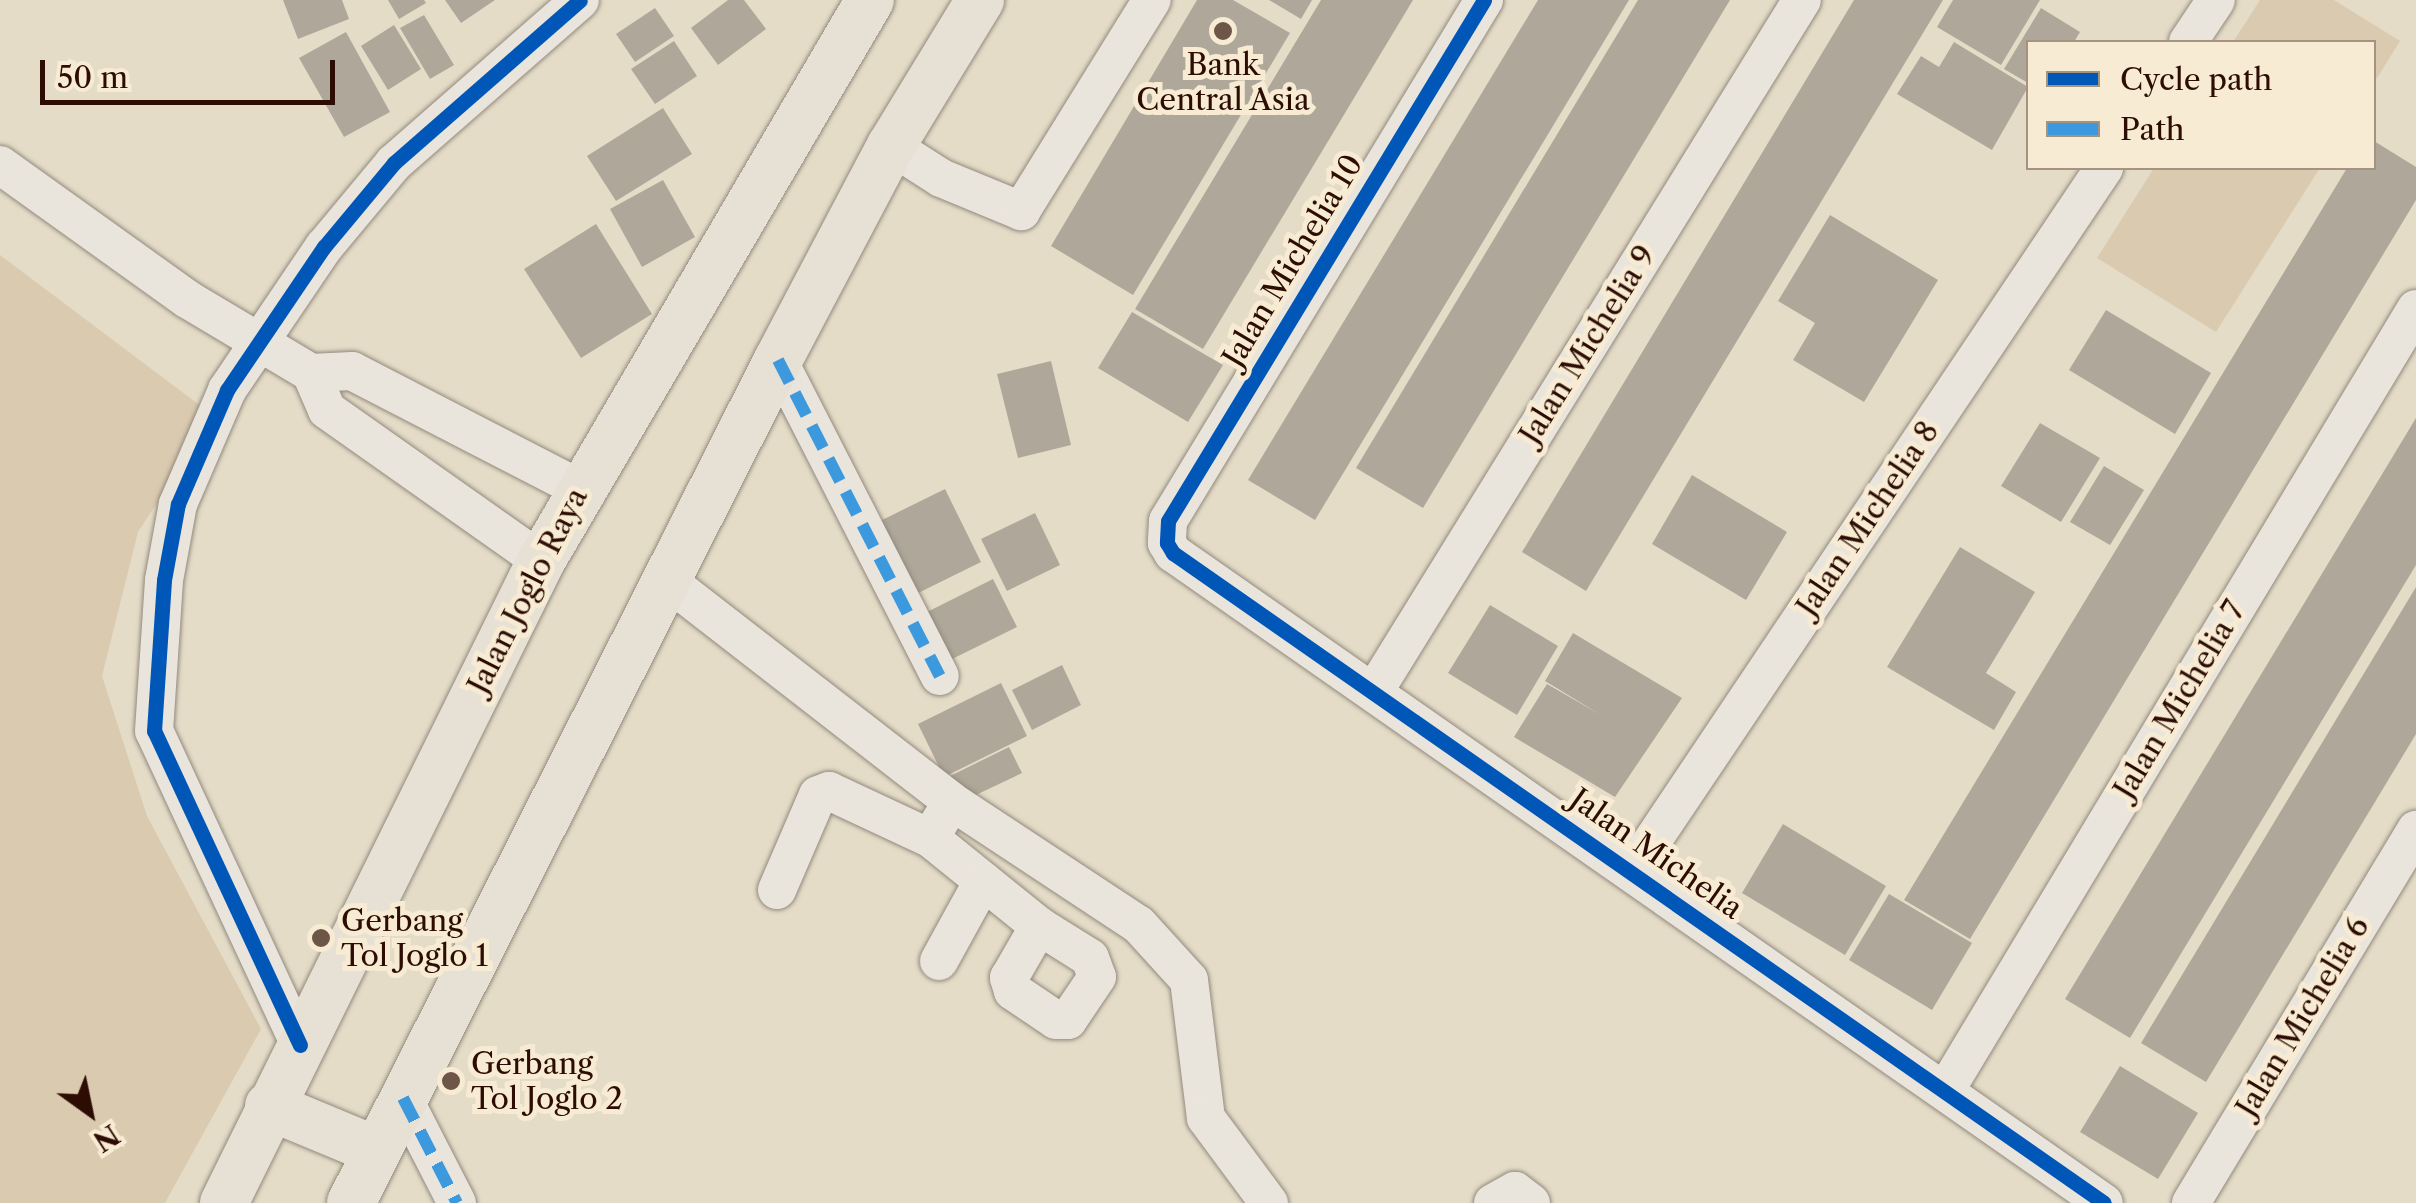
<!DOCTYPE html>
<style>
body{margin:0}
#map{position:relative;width:2416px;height:1203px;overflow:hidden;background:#e5dcc8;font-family:"Libre Caslon Text",serif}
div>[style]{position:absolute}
.green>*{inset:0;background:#dacab0}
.building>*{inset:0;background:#afa799}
.roads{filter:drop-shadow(0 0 2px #928a7d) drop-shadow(0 0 2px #928a7d)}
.minor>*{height:38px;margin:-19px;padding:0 19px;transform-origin:19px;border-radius:19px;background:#eae5dc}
.major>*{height:48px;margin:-24px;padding:0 24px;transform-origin:24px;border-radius:24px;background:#e7e1d5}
.quiet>*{height:12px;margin-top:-6px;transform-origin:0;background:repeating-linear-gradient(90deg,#3d99dd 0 25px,transparent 0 37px)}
.cycleway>*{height:15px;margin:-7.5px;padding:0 7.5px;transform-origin:7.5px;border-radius:7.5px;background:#0057b8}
.dots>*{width:28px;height:28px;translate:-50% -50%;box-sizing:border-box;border:5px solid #f7ebd3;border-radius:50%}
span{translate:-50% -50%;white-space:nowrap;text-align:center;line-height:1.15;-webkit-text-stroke:10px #f7ebd3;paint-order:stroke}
.poi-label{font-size:30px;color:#2d0d03}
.left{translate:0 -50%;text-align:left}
.street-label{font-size:30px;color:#2d0d03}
.legend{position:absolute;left:2026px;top:40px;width:350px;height:130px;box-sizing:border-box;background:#f7ebd3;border:2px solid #a69280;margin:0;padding:12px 18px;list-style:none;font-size:30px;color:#2d0d03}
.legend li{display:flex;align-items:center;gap:20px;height:50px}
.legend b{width:50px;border:2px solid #a69280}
.north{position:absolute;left:40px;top:1063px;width:100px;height:100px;-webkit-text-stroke:8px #f7ebd3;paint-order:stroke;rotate:147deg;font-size:28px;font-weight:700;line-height:40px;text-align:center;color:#2d0d03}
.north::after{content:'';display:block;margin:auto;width:35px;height:45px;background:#2d0d03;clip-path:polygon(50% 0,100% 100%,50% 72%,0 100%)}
.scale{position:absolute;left:40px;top:60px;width:295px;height:45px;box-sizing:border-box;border:5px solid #2d0d03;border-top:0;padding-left:12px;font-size:30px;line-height:35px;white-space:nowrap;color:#2d0d03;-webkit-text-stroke:8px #f7ebd3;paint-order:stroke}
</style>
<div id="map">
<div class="green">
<div style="clip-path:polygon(2260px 0,2334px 0,2400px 41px,2374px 83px,2374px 42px,2233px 42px)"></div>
<div style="clip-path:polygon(2154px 168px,2320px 168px,2216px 332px,2097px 258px)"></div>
<div style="clip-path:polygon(0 255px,214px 416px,138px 532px,102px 676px,147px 816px,261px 1029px,165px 1203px,0 1203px)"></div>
</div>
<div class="building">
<div style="clip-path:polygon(283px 0,342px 0,349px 19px,298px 39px)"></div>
<div style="clip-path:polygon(388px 0,424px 0,426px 3px,399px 19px)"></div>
<div style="clip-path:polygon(445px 0,495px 0,461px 23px)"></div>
<div style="clip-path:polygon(728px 0,744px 0,766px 29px,718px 65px,691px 28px)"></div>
<div style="clip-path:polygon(1197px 0,1233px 0,1290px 33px,1133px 295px,1051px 246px)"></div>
<div style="clip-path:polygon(1269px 0,1312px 0,1301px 19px)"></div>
<div style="clip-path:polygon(1321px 0,1413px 0,1203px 349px,1135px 309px)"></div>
<div style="clip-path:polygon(1538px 0,1629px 0,1315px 520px,1248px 480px)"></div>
<div style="clip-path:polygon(1638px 0,1730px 0,1423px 508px,1356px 468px)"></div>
<div style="clip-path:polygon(1854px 0,1943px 0,1586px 591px,1522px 552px)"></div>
<div style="clip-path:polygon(1953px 0,2040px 0,2001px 65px,1937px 27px)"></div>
<div style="clip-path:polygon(655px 8px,674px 36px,635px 62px,616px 34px)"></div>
<div style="clip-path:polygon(2041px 8px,2080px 32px,2074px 42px,2028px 42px,2028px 83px,2004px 69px)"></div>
<div style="clip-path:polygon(424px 15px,454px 65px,430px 79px,400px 28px)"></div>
<div style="clip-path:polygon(394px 25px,421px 69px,388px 90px,361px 46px)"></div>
<div style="clip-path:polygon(346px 32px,390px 112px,344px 137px,299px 58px)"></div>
<div style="clip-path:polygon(674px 41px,697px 76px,655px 104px,631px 69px)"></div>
<div style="clip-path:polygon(1954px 42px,2028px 87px,1992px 150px,1897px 94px,1921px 56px,1939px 67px)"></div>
<div style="clip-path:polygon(663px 108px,692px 154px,616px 201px,587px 156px)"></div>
<div style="clip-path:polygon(2374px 141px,2416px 167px,2416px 200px,1970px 939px,1904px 900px,2347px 168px,2374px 168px)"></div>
<div style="clip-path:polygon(663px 180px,695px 237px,642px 267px,610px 209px)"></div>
<div style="clip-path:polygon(1830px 215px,1938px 280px,1864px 402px,1793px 360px,1815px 323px,1778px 301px)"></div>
<div style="clip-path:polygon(596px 224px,652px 314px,581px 358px,524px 269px)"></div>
<div style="clip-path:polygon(2106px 310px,2211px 373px,2175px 434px,2069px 370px)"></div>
<div style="clip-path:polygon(1132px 312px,1223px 365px,1188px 422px,1098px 368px)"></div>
<div style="clip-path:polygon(1051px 361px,1071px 445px,1018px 458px,997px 374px)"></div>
<div style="clip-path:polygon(2416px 418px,2416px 565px,2130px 1038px,2065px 999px)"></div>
<div style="clip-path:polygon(2040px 423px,2100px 458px,2061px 522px,2001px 486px)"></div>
<div style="clip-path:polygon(2104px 466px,2144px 490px,2110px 545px,2070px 522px)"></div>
<div style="clip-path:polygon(1692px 475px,1787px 532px,1746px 600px,1652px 544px)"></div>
<div style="clip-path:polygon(945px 489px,981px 562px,908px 598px,872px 525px)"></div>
<div style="clip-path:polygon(1035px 513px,1060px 565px,1007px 591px,981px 539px)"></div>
<div style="clip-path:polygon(1960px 547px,2035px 592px,1986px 673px,2016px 692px,1994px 730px,1887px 667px)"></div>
<div style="clip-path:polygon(993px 579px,1017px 627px,942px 664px,919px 616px)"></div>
<div style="clip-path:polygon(2416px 587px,2416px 734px,2206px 1082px,2141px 1043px)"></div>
<div style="clip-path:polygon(1490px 605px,1558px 646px,1517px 715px,1448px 673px)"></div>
<div style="clip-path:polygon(1573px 633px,1682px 698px,1615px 797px,1514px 737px,1547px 684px,1601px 715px,1545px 681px)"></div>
<div style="clip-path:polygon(1062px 665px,1081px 705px,1032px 730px,1012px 690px)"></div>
<div style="clip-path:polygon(1001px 683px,1027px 736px,944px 777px,918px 724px)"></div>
<div style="clip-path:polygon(1009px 747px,1022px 773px,959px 803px,946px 778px)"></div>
<div style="clip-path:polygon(1783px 824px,1886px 886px,1845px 955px,1742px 893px)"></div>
<div style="clip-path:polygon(1889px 894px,1972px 943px,1932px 1010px,1849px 960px)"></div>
<div style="clip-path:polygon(2120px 1066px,2198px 1113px,2158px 1179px,2080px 1132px)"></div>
</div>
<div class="roads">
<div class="minor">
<div style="left:1484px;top:0;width:609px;rotate:121.24deg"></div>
<div style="left:1168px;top:521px;width:22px;rotate:93deg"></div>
<div style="left:1167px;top:543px;width:12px;rotate:59deg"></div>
<div style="left:1173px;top:553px;width:1135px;rotate:34.92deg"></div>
<div style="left:2188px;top:42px;width:50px;rotate:-56.3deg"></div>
<div style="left:891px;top:146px;width:59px;rotate:32.6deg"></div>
<div style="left:941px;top:178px;width:87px;rotate:22.4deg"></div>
<div style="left:1021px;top:211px;width:248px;rotate:-58.2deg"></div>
<div style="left:0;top:165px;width:230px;rotate:35.6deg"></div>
<div style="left:187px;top:299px;width:144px;rotate:30.8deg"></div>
<div style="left:311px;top:373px;width:41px;rotate:-2.8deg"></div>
<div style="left:352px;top:371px;width:258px;rotate:27.3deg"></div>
<div style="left:778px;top:360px;width:355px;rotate:62.9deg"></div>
<div style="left:311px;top:373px;width:40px;rotate:66.6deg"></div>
<div style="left:327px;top:410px;width:262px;rotate:35.2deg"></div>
<div style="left:665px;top:579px;width:362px;rotate:37.8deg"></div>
<div style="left:951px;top:801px;width:225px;rotate:33.4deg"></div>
<div style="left:1139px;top:925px;width:74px;rotate:47.7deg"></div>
<div style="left:1189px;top:980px;width:139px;rotate:83deg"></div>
<div style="left:1206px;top:1118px;width:106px;rotate:53.5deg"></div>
<div style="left:1375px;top:690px;width:811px;rotate:-58.25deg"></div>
<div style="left:930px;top:838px;width:140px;rotate:38.9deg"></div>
<div style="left:1039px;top:926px;width:60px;rotate:32.1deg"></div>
<div style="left:1090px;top:958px;width:20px;rotate:70deg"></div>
<div style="left:1097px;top:977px;width:52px;rotate:124deg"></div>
<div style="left:1068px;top:1020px;width:12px;rotate:180deg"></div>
<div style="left:1056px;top:1020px;width:52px;rotate:-146deg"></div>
<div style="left:1013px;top:991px;width:14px;rotate:-107deg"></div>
<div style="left:1009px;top:978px;width:60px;rotate:-60deg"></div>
<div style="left:1632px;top:871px;width:847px;rotate:-56.12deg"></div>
<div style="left:777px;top:890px;width:103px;rotate:-66.7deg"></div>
<div style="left:818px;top:795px;width:12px;rotate:-20deg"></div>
<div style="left:829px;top:791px;width:111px;rotate:25deg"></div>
<div style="left:930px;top:838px;width:26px;rotate:-59deg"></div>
<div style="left:939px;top:961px;width:91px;rotate:-61.2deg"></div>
<div style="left:300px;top:1045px;width:346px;rotate:-114.9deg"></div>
<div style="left:154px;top:731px;width:151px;rotate:-86.2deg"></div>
<div style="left:164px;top:580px;width:77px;rotate:-79.6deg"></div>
<div style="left:178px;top:504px;width:124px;rotate:-66.7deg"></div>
<div style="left:227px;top:390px;width:173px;rotate:-55.9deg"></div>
<div style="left:324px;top:247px;width:109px;rotate:-50.2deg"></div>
<div style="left:394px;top:163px;width:247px;rotate:-41.2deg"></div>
<div style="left:1945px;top:1091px;width:913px;rotate:-58.94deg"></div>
<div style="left:403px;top:1098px;width:118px;rotate:62.8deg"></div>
<div style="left:1493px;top:1203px;width:25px;rotate:-29deg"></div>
<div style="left:1515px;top:1191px;width:20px;rotate:37deg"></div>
<div style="left:2191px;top:1203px;width:436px;rotate:-58.9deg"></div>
</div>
<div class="major">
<div style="left:269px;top:1106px;width:117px;rotate:22.6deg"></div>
<div style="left:224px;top:1203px;width:716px;rotate:-63.72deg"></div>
<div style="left:541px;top:561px;width:650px;rotate:-59.61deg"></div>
<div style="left:351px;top:1203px;width:945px;rotate:-63.14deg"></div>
<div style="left:778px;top:360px;width:242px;rotate:-62.2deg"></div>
<div style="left:891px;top:146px;width:171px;rotate:-58.6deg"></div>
</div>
</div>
<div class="quiet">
<div style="left:778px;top:360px;width:355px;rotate:62.9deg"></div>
<div style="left:403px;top:1098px;width:118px;rotate:62.8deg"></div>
</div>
<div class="cycleway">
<div style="left:1484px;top:0;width:609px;rotate:121.24deg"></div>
<div style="left:1168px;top:521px;width:22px;rotate:93deg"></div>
<div style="left:1167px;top:543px;width:12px;rotate:59deg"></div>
<div style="left:1173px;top:553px;width:1135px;rotate:34.92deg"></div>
<div style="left:300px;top:1045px;width:346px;rotate:-114.9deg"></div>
<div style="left:154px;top:731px;width:151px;rotate:-86.2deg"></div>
<div style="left:164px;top:580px;width:77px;rotate:-79.6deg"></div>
<div style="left:178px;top:504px;width:124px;rotate:-66.7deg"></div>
<div style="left:227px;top:390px;width:173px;rotate:-55.9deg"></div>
<div style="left:324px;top:247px;width:109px;rotate:-50.2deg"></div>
<div style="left:394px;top:163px;width:247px;rotate:-41.2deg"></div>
</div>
<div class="dots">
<div style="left:1223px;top:31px;background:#6d5548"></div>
<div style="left:321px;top:938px;background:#6d5548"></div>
<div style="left:451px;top:1081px;background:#6d5548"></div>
</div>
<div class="poi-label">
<span style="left:1223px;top:82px">Bank<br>Central Asia</span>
<span class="left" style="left:341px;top:938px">Gerbang<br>Tol Joglo 1</span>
<span class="left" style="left:471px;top:1081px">Gerbang<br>Tol Joglo 2</span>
</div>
<div class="street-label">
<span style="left:1293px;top:261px;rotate:-59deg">Jalan Michelia 10</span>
<span style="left:1588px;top:345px;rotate:-58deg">Jalan Michelia 9</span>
<span style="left:1868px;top:519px;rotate:-56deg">Jalan Michelia 8</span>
<span style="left:528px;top:591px;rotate:-63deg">Jalan Joglo Raya</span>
<span style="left:2180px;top:700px;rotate:-59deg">Jalan Michelia 7</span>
<span style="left:1656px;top:854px;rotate:35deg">Jalan Michelia</span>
<span style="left:2303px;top:1017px;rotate:-59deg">Jalan Michelia 6</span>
</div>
<ul class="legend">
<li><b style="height:12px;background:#0057b8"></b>Cycle path</li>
<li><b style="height:12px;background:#3d99dd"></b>Path</li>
</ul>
<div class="north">N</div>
<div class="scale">50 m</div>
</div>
